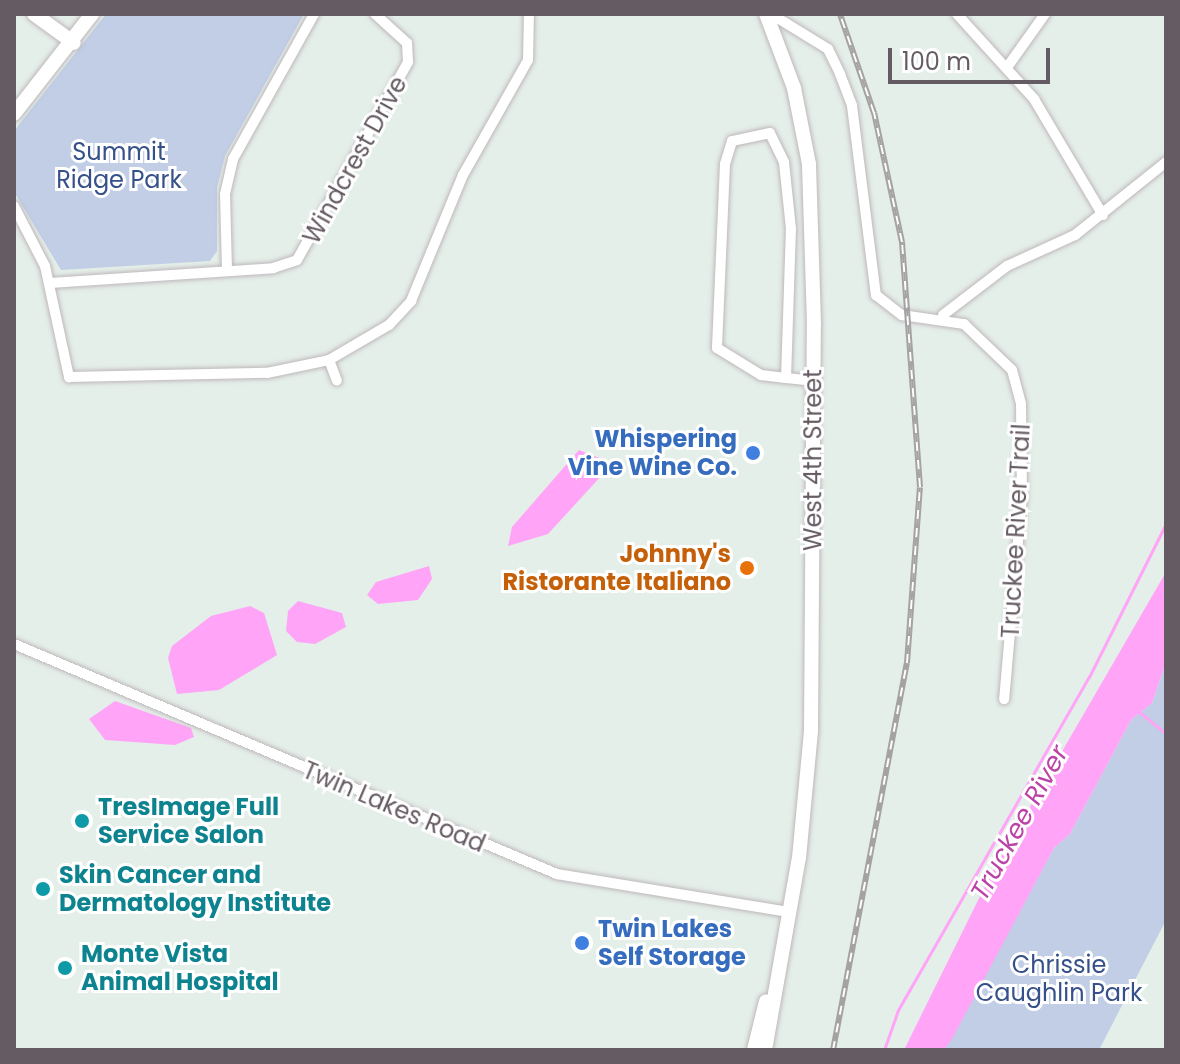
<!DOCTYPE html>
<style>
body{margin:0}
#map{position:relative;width:1180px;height:1064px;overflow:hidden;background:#e5efe9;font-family:Poppins,sans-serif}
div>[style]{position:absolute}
.green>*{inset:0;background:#c1cee6}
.water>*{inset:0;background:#ffa4f7}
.stream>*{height:3px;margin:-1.5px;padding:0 1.5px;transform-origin:1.5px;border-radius:1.5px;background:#ffa4f7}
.roads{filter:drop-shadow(0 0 2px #beb7bc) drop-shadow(0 0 2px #beb7bc)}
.street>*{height:10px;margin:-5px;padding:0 5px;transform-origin:5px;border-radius:5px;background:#fff}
.secondary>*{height:14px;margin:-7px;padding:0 7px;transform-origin:7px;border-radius:7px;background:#fff}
.rail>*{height:6px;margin-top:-3px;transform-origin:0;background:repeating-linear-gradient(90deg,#fff 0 9px,#a5a2a4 0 18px);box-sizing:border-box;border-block:2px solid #a5a2a4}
.dots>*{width:22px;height:22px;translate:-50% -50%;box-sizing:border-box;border:4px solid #fff;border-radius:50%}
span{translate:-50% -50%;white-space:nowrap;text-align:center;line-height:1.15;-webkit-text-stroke:6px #fff;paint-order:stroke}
.park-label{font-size:24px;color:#36508a}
.street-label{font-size:24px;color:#655c63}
.shop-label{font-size:24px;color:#366cbe;font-weight:700}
.right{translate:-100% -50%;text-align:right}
.left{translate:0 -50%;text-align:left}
.food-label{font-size:24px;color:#c56008;font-weight:700}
.culture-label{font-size:24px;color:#0d838f;font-weight:700}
.water-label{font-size:26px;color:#bb43a7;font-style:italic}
.frame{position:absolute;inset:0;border:16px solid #655c63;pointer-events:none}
.scale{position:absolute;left:888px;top:48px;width:162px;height:36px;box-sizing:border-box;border:4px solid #655c63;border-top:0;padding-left:10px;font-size:24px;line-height:28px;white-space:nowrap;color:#655c63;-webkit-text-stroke:6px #fff;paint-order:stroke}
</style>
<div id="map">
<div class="green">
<div style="clip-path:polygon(106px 14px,304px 14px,225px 156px,217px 188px,217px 251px,210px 261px,61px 270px,14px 192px,14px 131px)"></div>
<div style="clip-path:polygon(1166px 662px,1166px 920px,1099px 1050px,944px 1050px,1054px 848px,1070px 834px,1131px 720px,1152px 703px)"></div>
</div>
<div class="water">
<div style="clip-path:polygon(579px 450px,602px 459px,603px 474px,548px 534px,508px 546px,512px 527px)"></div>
<div style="clip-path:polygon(429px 566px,432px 579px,418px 600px,378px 604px,367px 595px,376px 582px)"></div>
<div style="clip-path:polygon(1166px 572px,1166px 662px,1152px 703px,1131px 720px,1070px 834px,1054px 848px,952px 1039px,944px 1050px,904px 1050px,991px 874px)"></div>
<div style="clip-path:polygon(298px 601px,342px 613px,346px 627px,315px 644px,297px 642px,286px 631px,288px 611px)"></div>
<div style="clip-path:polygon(250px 606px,264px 613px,277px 655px,219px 690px,177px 694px,168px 658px,172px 646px,211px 616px)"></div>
<div style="clip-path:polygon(115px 701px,191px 728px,194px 737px,175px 745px,105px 740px,89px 719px)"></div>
</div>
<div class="stream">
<div style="left:1138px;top:711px;width:36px;rotate:39deg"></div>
<div style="left:884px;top:1050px;width:42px;rotate:-70.7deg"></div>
<div style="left:898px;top:1010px;width:384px;rotate:-60.2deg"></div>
<div style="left:1089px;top:677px;width:172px;rotate:-63.4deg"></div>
</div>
<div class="roads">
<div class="street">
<div style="left:771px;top:14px;width:67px;rotate:31.6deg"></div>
<div style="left:828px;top:49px;width:28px;rotate:64deg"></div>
<div style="left:840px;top:74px;width:34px;rotate:69deg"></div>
<div style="left:852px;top:106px;width:191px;rotate:82.8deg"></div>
<div style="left:876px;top:295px;width:33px;rotate:38deg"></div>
<div style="left:902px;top:315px;width:63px;rotate:8.3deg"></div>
<div style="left:964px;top:324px;width:66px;rotate:43.8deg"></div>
<div style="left:1012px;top:370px;width:35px;rotate:75deg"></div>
<div style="left:1021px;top:404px;width:91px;rotate:89.4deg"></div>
<div style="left:1022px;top:495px;width:205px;rotate:95deg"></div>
<div style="left:957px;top:14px;width:115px;rotate:47.8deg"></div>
<div style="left:1034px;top:99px;width:135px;rotate:59.3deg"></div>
<div style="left:1008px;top:66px;width:64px;rotate:-54.6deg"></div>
<div style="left:14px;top:206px;width:68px;rotate:62.7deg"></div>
<div style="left:45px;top:266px;width:114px;rotate:77.8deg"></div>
<div style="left:69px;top:377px;width:198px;rotate:-1.2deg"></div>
<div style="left:267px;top:373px;width:63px;rotate:-11.8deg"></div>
<div style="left:329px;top:360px;width:69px;rotate:-30.3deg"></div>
<div style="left:389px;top:325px;width:33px;rotate:-47deg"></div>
<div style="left:411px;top:301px;width:136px;rotate:-67.6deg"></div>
<div style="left:463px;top:175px;width:132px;rotate:-60.5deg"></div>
<div style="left:528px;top:60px;width:46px;rotate:-88.8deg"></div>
<div style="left:227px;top:270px;width:76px;rotate:-91.5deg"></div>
<div style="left:225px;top:194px;width:36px;rotate:-77deg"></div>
<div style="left:233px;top:159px;width:166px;rotate:-60.8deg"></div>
<div style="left:50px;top:283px;width:224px;rotate:-3.8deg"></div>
<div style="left:273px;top:268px;width:25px;rotate:-18deg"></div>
<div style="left:297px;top:260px;width:227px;rotate:-60.7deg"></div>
<div style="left:408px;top:62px;width:19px;rotate:-93deg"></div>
<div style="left:407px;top:43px;width:43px;rotate:-137.8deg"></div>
<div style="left:943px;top:315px;width:81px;rotate:-37.4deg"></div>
<div style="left:1007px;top:266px;width:75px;rotate:-24.5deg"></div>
<div style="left:1075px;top:235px;width:117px;rotate:-38.7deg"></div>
<div style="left:329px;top:360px;width:22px;rotate:69deg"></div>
<div style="left:786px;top:378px;width:149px;rotate:-88.1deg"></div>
<div style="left:791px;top:229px;width:67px;rotate:-96deg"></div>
<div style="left:784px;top:162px;width:32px;rotate:-116deg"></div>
<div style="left:770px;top:133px;width:39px;rotate:168deg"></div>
<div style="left:732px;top:141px;width:24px;rotate:107deg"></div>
<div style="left:725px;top:164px;width:184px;rotate:92.5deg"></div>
<div style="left:717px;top:348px;width:52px;rotate:31.5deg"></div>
<div style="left:761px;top:375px;width:25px;rotate:7deg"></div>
<div style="left:786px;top:378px;width:27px;rotate:6deg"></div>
<div style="left:14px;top:644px;width:590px;rotate:22.96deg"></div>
<div style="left:557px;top:874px;width:236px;rotate:9.3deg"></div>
</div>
<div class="secondary">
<div style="left:34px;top:14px;width:49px;rotate:35.9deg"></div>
<div style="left:14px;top:114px;width:127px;rotate:-52deg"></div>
<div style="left:754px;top:1050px;width:50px;rotate:-76.2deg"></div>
<div style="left:765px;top:1050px;width:195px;rotate:-80deg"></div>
<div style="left:799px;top:858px;width:128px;rotate:-84.6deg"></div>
<div style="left:811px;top:731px;width:407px;rotate:-89.6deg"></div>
<div style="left:814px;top:324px;width:160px;rotate:-91.8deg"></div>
<div style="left:809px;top:164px;width:77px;rotate:-101.2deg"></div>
<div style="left:794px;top:88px;width:79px;rotate:-110.7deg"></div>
</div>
</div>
<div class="rail">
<div style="left:833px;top:1050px;width:394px;rotate:-79.2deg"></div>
<div style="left:907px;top:663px;width:176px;rotate:-85.8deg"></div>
<div style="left:920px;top:487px;width:246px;rotate:-94.2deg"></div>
<div style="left:902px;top:242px;width:132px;rotate:-102.2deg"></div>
<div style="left:874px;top:113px;width:105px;rotate:-109deg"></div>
</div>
<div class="dots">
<div style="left:753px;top:453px;background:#3f7fe0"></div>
<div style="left:747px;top:568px;background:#e8710a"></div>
<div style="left:82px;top:821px;background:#0f9aa8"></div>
<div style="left:43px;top:889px;background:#0f9aa8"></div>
<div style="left:582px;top:943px;background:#3f7fe0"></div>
<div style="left:65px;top:968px;background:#0f9aa8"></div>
</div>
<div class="park-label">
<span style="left:119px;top:166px">Summit<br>Ridge Park</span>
<span style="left:1059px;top:979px">Chrissie<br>Caughlin Park</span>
</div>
<div class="street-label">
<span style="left:355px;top:160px;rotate:-61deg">Windcrest Drive</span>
<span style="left:813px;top:460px;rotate:-90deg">West 4th Street</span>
<span style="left:1016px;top:531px;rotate:-87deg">Truckee River Trail</span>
<span style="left:394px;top:807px;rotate:23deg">Twin Lakes Road</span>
</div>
<div class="shop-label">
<span class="right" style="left:737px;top:453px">Whispering<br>Vine Wine Co.</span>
<span class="left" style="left:598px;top:943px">Twin Lakes<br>Self Storage</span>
</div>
<div class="food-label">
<span class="right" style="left:731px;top:568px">Johnny's<br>Ristorante Italiano</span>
</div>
<div class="culture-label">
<span class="left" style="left:98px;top:821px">TresImage Full<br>Service Salon</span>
<span class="left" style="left:59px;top:889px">Skin Cancer and<br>Dermatology Institute</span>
<span class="left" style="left:81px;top:968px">Monte Vista<br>Animal Hospital</span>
</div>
<div class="water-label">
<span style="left:1020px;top:823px;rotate:-61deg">Truckee River</span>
</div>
<div class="frame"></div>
<div class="scale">100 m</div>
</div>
